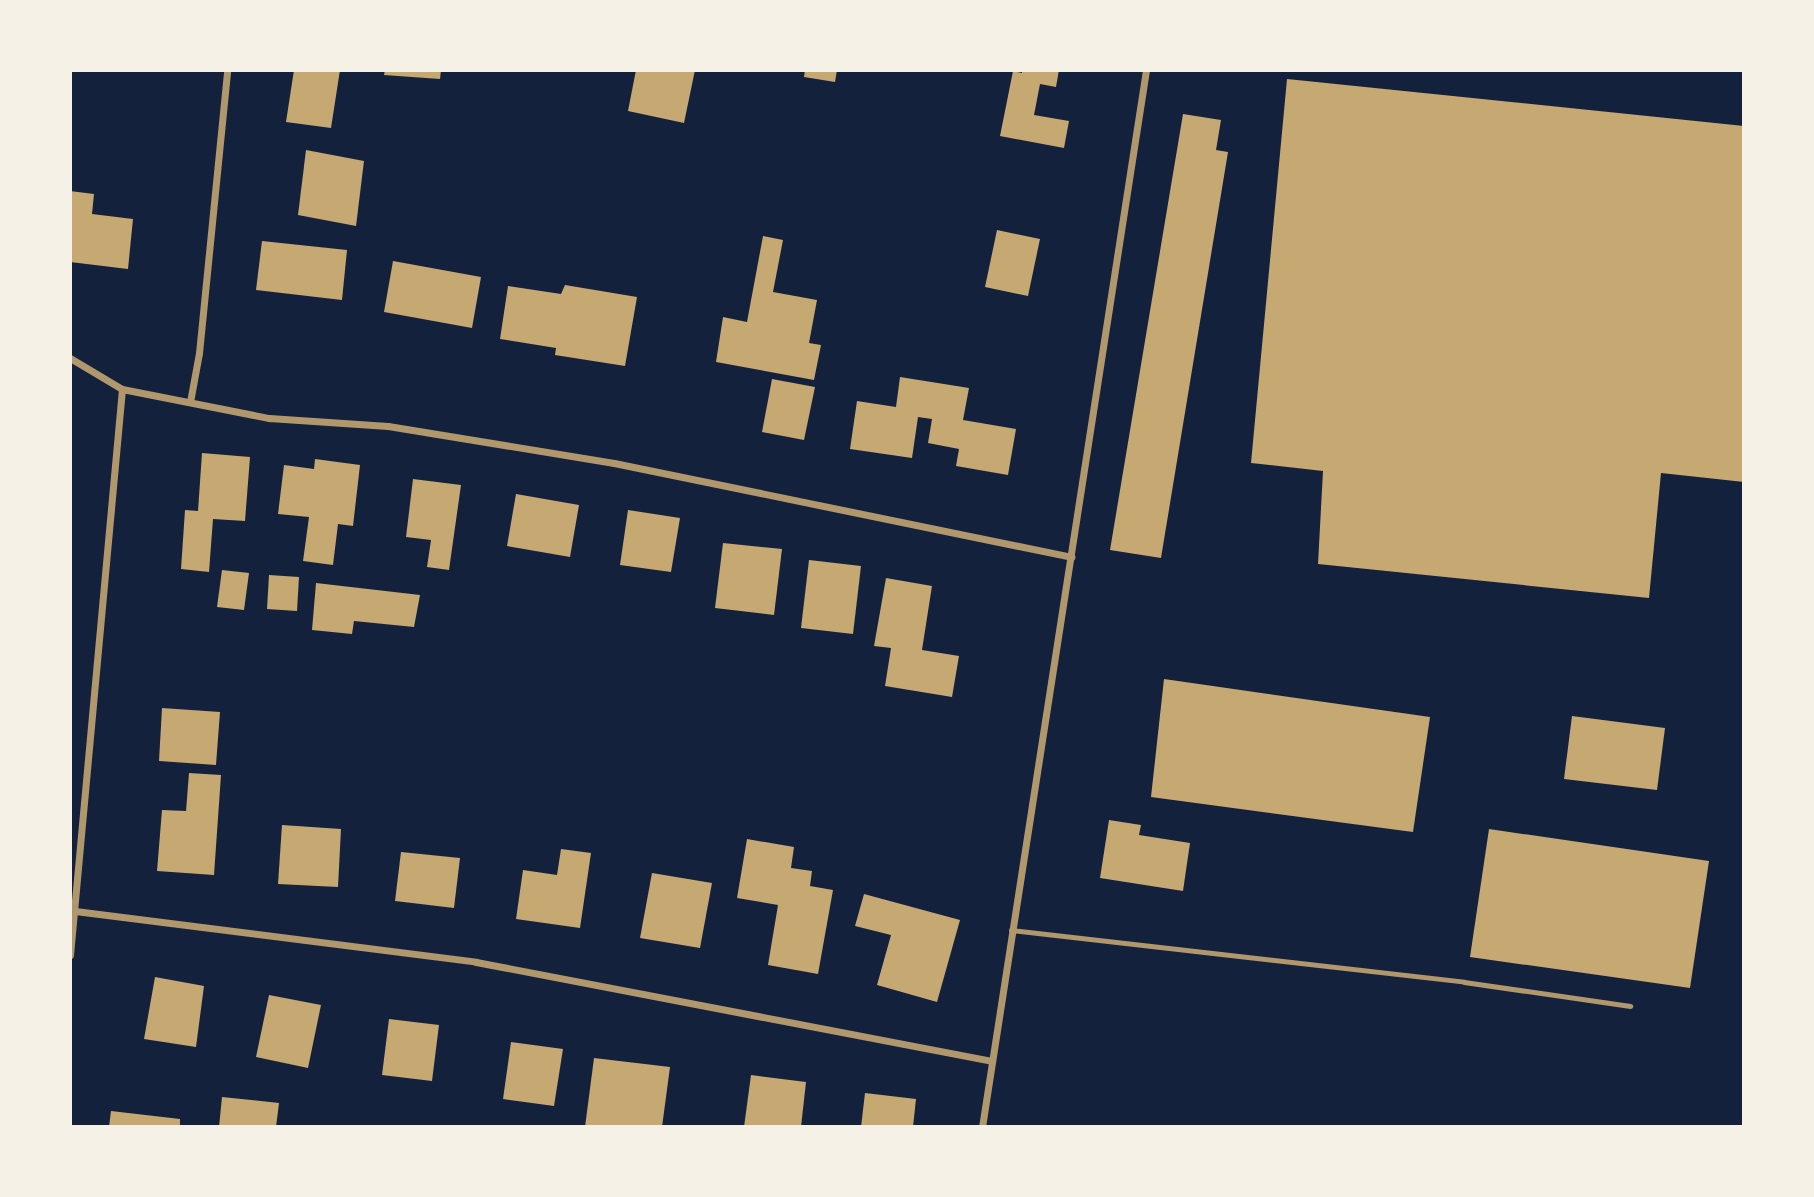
<!DOCTYPE html>
<style>
body{margin:0}
#map{position:relative;width:1814px;height:1197px;overflow:hidden;background:#14213d;font-family:"DM Sans",sans-serif}
div>[style]{position:absolute}
.building>*{inset:0;background:#c6a872}
.service>*{height:5px;margin:-2.5px;padding:0 2.5px;transform-origin:2.5px;border-radius:2.5px;background:#b1986c}
.minor>*{height:7px;margin:-3.5px;padding:0 3.5px;transform-origin:3.5px;border-radius:3.5px;background:#b1986c}
span{translate:-50% -50%;white-space:nowrap;text-align:center;line-height:1.15;-webkit-text-stroke:5px #f6f1e7;paint-order:stroke}
.frame{position:absolute;inset:0;border:72px solid #f6f1e7;pointer-events:none}
</style>
<div id="map">
<div class="building">
<div style="clip-path:polygon(294px 70px,340px 70px,331px 128px,286px 122px)"></div>
<div style="clip-path:polygon(385px 70px,441px 70px,440px 79px,384px 75px)"></div>
<div style="clip-path:polygon(636px 70px,695px 70px,684px 123px,628px 111px)"></div>
<div style="clip-path:polygon(805px 70px,837px 70px,835px 82px,804px 77px)"></div>
<div style="clip-path:polygon(1022px 70px,1059px 70px,1056px 87px,1040px 84px,1034px 115px,1069px 121px,1064px 148px,1000px 136px,1013px 71px,1022px 73px)"></div>
<div style="clip-path:polygon(1287px 79px,1744px 126px,1744px 482px,1661px 473px,1649px 598px,1318px 564px,1323px 471px,1251px 463px)"></div>
<div style="clip-path:polygon(1183px 114px,1221px 120px,1216px 150px,1228px 152px,1161px 558px,1110px 550px)"></div>
<div style="clip-path:polygon(306px 150px,364px 161px,356px 226px,298px 215px)"></div>
<div style="clip-path:polygon(70px 191px,94px 194px,92px 214px,133px 219px,128px 269px,70px 262px)"></div>
<div style="clip-path:polygon(997px 230px,1040px 239px,1028px 296px,985px 287px)"></div>
<div style="clip-path:polygon(763px 236px,783px 240px,773px 292px,817px 300px,809px 343px,821px 345px,814px 380px,716px 362px,723px 317px,747px 322px)"></div>
<div style="clip-path:polygon(262px 241px,347px 250px,342px 300px,256px 290px)"></div>
<div style="clip-path:polygon(393px 261px,481px 277px,472px 328px,384px 312px)"></div>
<div style="clip-path:polygon(565px 285px,637px 297px,625px 366px,555px 355px,556px 348px,500px 339px,508px 286px,561px 294px)"></div>
<div style="clip-path:polygon(900px 377px,969px 388px,963px 420px,1016px 429px,1008px 475px,956px 466px,959px 449px,928px 443px,932px 419px,918px 417px,912px 458px,850px 449px,857px 401px,896px 407px)"></div>
<div style="clip-path:polygon(772px 379px,815px 387px,804px 440px,762px 432px)"></div>
<div style="clip-path:polygon(202px 453px,250px 457px,245px 521px,213px 519px,209px 572px,181px 569px,185px 510px,198px 511px)"></div>
<div style="clip-path:polygon(315px 459px,360px 465px,353px 526px,338px 524px,333px 565px,303px 561px,309px 517px,278px 514px,284px 465px,314px 469px)"></div>
<div style="clip-path:polygon(413px 479px,461px 485px,449px 570px,427px 567px,431px 540px,406px 537px)"></div>
<div style="clip-path:polygon(516px 494px,579px 505px,570px 557px,507px 546px)"></div>
<div style="clip-path:polygon(628px 510px,680px 518px,671px 572px,620px 565px)"></div>
<div style="clip-path:polygon(723px 543px,782px 549px,774px 615px,715px 608px)"></div>
<div style="clip-path:polygon(809px 560px,861px 566px,853px 634px,801px 628px)"></div>
<div style="clip-path:polygon(222px 570px,249px 573px,244px 610px,217px 607px)"></div>
<div style="clip-path:polygon(269px 575px,299px 577px,297px 611px,267px 609px)"></div>
<div style="clip-path:polygon(886px 578px,932px 586px,922px 650px,959px 656px,952px 697px,885px 686px,891px 648px,874px 646px)"></div>
<div style="clip-path:polygon(316px 583px,420px 595px,414px 627px,354px 621px,352px 634px,312px 630px)"></div>
<div style="clip-path:polygon(1164px 679px,1430px 717px,1413px 832px,1151px 797px)"></div>
<div style="clip-path:polygon(162px 708px,220px 712px,216px 765px,159px 761px)"></div>
<div style="clip-path:polygon(1572px 716px,1665px 728px,1657px 790px,1564px 779px)"></div>
<div style="clip-path:polygon(189px 773px,221px 775px,214px 875px,157px 871px,162px 810px,186px 811px)"></div>
<div style="clip-path:polygon(1109px 820px,1141px 825px,1139px 835px,1190px 843px,1183px 891px,1100px 878px)"></div>
<div style="clip-path:polygon(282px 825px,341px 829px,338px 887px,278px 884px)"></div>
<div style="clip-path:polygon(1489px 829px,1709px 861px,1690px 988px,1470px 957px)"></div>
<div style="clip-path:polygon(747px 839px,794px 847px,791px 868px,812px 871px,810px 886px,833px 890px,818px 974px,768px 965px,778px 905px,737px 898px)"></div>
<div style="clip-path:polygon(561px 849px,591px 853px,580px 928px,516px 919px,523px 870px,557px 875px)"></div>
<div style="clip-path:polygon(401px 852px,460px 858px,454px 908px,395px 901px)"></div>
<div style="clip-path:polygon(652px 873px,712px 883px,700px 948px,640px 938px)"></div>
<div style="clip-path:polygon(864px 894px,960px 920px,937px 1002px,877px 985px,891px 935px,855px 926px)"></div>
<div style="clip-path:polygon(155px 977px,204px 986px,196px 1047px,144px 1039px)"></div>
<div style="clip-path:polygon(269px 995px,321px 1005px,308px 1068px,256px 1057px)"></div>
<div style="clip-path:polygon(389px 1019px,439px 1025px,432px 1081px,382px 1075px)"></div>
<div style="clip-path:polygon(511px 1042px,563px 1049px,554px 1106px,503px 1099px)"></div>
<div style="clip-path:polygon(594px 1058px,670px 1067px,662px 1127px,585px 1127px)"></div>
<div style="clip-path:polygon(751px 1075px,806px 1082px,801px 1127px,744px 1127px)"></div>
<div style="clip-path:polygon(865px 1093px,916px 1099px,913px 1127px,861px 1127px)"></div>
<div style="clip-path:polygon(222px 1097px,279px 1103px,276px 1127px,219px 1127px)"></div>
<div style="clip-path:polygon(111px 1111px,180px 1119px,180px 1127px,109px 1127px)"></div>
</div>
<div class="service">
<div style="left:1011px;top:930px;width:456px;rotate:6.5deg"></div>
<div style="left:1464px;top:982px;width:168px;rotate:8.2deg"></div>
</div>
<div class="minor">
<div style="left:70px;top:358px;width:61px;rotate:30.8deg"></div>
<div style="left:122px;top:389px;width:150px;rotate:11.2deg"></div>
<div style="left:269px;top:418px;width:119px;rotate:3.8deg"></div>
<div style="left:388px;top:426px;width:229px;rotate:9.3deg"></div>
<div style="left:614px;top:463px;width:467px;rotate:11.6deg"></div>
<div style="left:190px;top:402px;width:50px;rotate:-79.6deg"></div>
<div style="left:199px;top:353px;width:284px;rotate:-84.3deg"></div>
<div style="left:75px;top:911px;width:404px;rotate:7.2deg"></div>
<div style="left:476px;top:962px;width:525px;rotate:10.86deg"></div>
<div style="left:70px;top:955px;width:568px;rotate:-84.75deg"></div>
<div style="left:982px;top:1127px;width:1070px;rotate:-81.18deg"></div>
</div>
<div class="frame"></div>
</div>
